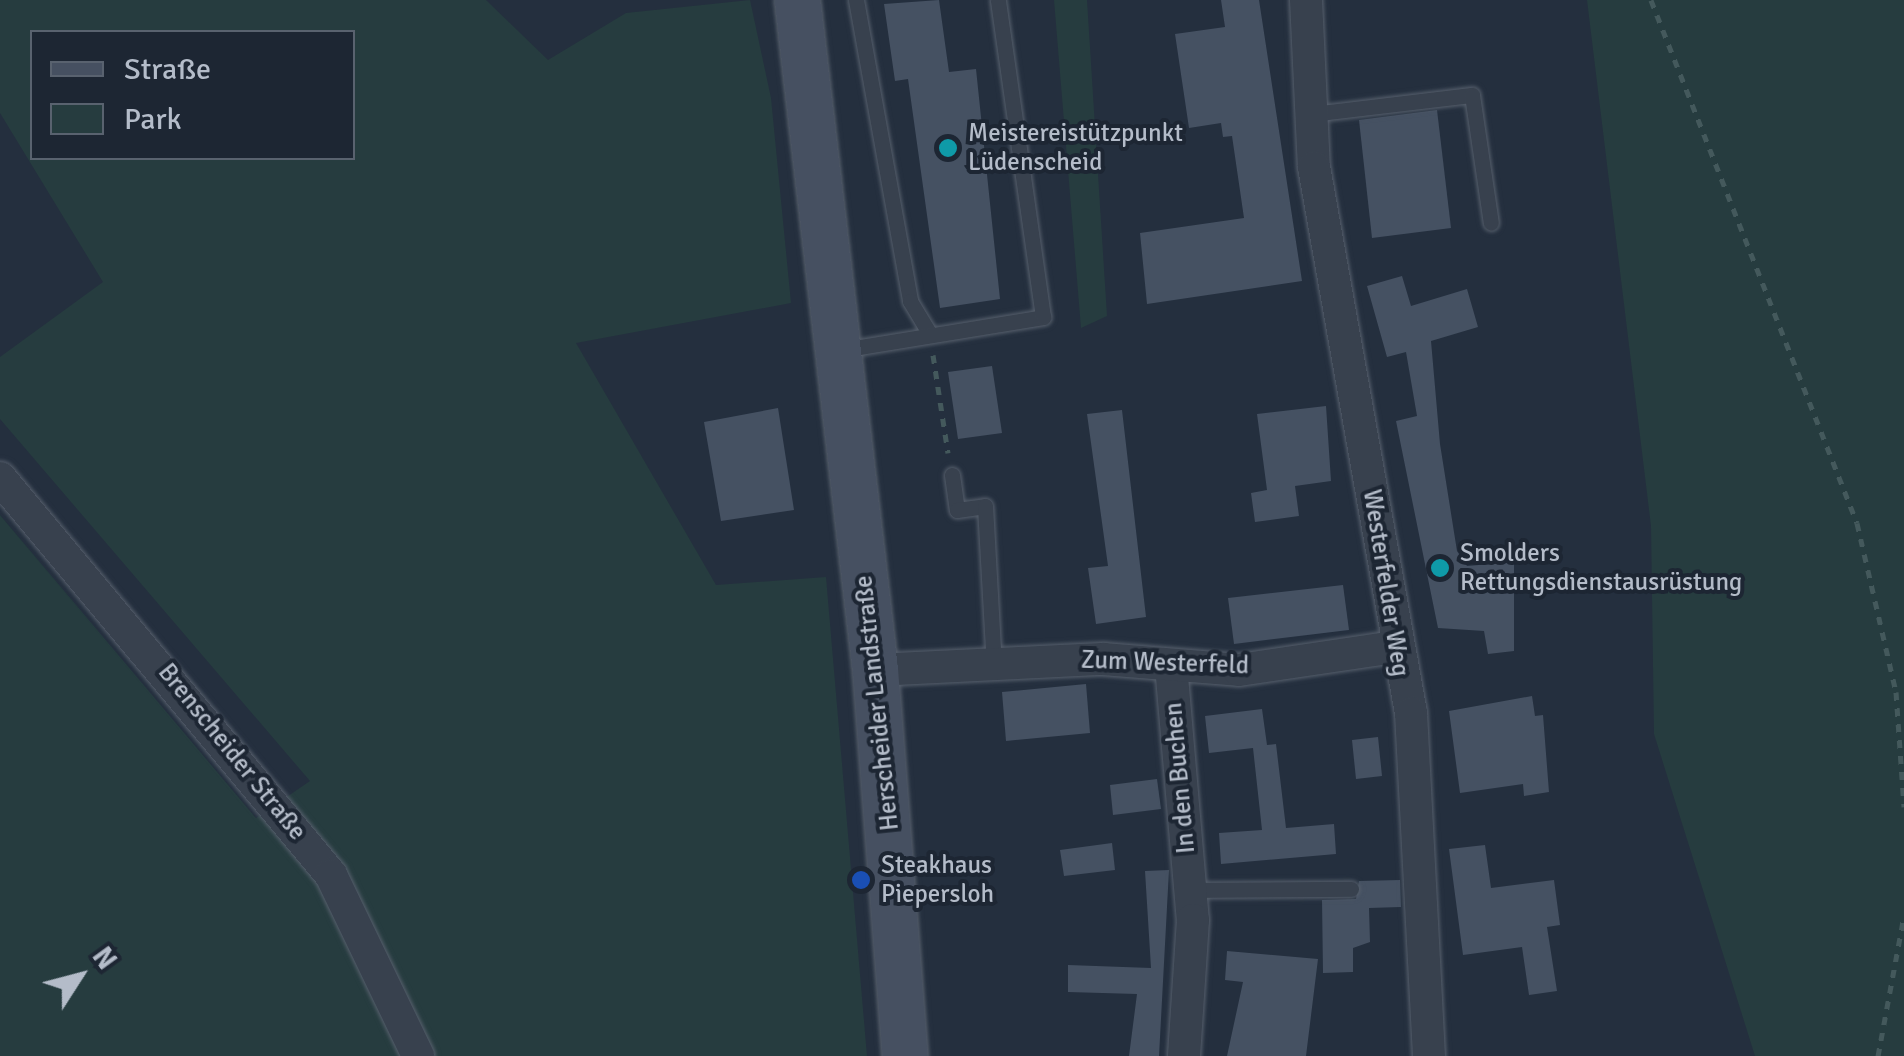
<!DOCTYPE html>
<meta charset="utf-8">
<style>
body{margin:0}
#map{position:relative;width:1904px;height:1056px;overflow:hidden;background:#242f3e;font-family:Signika,sans-serif}
div>[style]{position:absolute}
.green>*{inset:0;background:#263c3f}
.building>*{inset:0;background:#455162}
.path>*{height:5px;margin-top:-2.5px;transform-origin:0;background:repeating-linear-gradient(90deg,#44595c 0 8px,transparent 0 16px)}
.roads{filter:drop-shadow(0 0 2px #565f6c) drop-shadow(0 0 2px #565f6c)}
.lane>*{height:15px;margin:-7.5px;padding:0 7.5px;transform-origin:7.5px;border-radius:7.5px;background:#38414e}
.street>*{height:32px;margin:-16px;padding:0 16px;transform-origin:16px;border-radius:16px;background:#38414e}
.secondary>*{height:45px;margin:-22.5px;padding:0 22.5px;transform-origin:22.5px;border-radius:22.5px;background:#465061}
.dots>*{width:28px;height:28px;translate:-50% -50%;box-sizing:border-box;border:5px solid #1d2633;border-radius:50%}
span{translate:-50% -50%;white-space:nowrap;text-align:center;line-height:1.15;-webkit-text-stroke:8px #1d2633;paint-order:stroke}
.poi-label{font-size:25px;color:#b4bcc9}
.left{translate:0 -50%;text-align:left}
.street-label{font-size:25px;color:#b4bcc9}
.legend{position:absolute;left:30px;top:30px;width:325px;height:130px;box-sizing:border-box;background:#1d2633;border:2px solid #59626f;margin:0;padding:12px 18px;list-style:none;font-size:30px;color:#b4bcc9}
.legend li{display:flex;align-items:center;gap:20px;height:50px}
.legend b{width:50px;border:2px solid #59626f}
.north{position:absolute;left:30px;top:926px;width:100px;height:100px;-webkit-text-stroke:8px #1d2633;paint-order:stroke;rotate:54deg;font-size:28px;font-weight:700;line-height:40px;text-align:center;color:#b4bcc9}
.north::after{content:'';display:block;margin:auto;width:35px;height:45px;background:#b4bcc9;clip-path:polygon(50% 0,100% 100%,50% 72%,0 100%)}
</style>
<div id="map">
<div class="green">
<div style="clip-path:polygon(evenodd,0 0,486px 0,548px 60px,626px 13px,750px 0,771px 98px,791px 303px,576px 343px,716px 585px,826px 577px,867px 1056px,0 1056px,0 515px,256px 818px,310px 781px,0 419px,0 357px,103px 282px,0 113px,0 0,32px 32px,352px 32px,352px 158px,32px 158px,32px 32px)"></div>
<div style="clip-path:polygon(1054px 0,1087px 0,1107px 316px,1081px 328px)"></div>
<div style="clip-path:polygon(1587px 0,1904px 0,1904px 1056px,1755px 1056px,1654px 734px,1651px 526px)"></div>
</div>
<div class="building">
<div style="clip-path:polygon(939px 0,949px 72px,976px 69px,1000px 299px,940px 308px,908px 79px,895px 81px,884px 4px)"></div>
<div style="clip-path:polygon(1221px 0,1259px 0,1302px 281px,1147px 304px,1140px 233px,1244px 218px,1232px 136px,1223px 137px,1221px 123px,1189px 128px,1175px 34px,1225px 27px)"></div>
<div style="clip-path:polygon(1437px 110px,1451px 228px,1372px 238px,1359px 120px)"></div>
<div style="clip-path:polygon(1402px 276px,1411px 306px,1467px 289px,1478px 327px,1431px 341px,1440px 444px,1457px 551px,1467px 566px,1514px 562px,1514px 651px,1488px 654px,1484px 631px,1438px 628px,1396px 421px,1417px 416px,1406px 352px,1387px 357px,1367px 286px)"></div>
<div style="clip-path:polygon(992px 366px,1002px 433px,958px 439px,948px 372px)"></div>
<div style="clip-path:polygon(1326px 406px,1331px 481px,1295px 486px,1299px 516px,1255px 522px,1251px 493px,1267px 490px,1257px 414px)"></div>
<div style="clip-path:polygon(778px 408px,794px 510px,721px 521px,704px 422px)"></div>
<div style="clip-path:polygon(1122px 410px,1146px 617px,1096px 624px,1088px 568px,1108px 566px,1087px 414px)"></div>
<div style="clip-path:polygon(1343px 585px,1349px 630px,1234px 644px,1228px 598px)"></div>
<div style="clip-path:polygon(1086px 684px,1090px 733px,1006px 741px,1002px 692px)"></div>
<div style="clip-path:polygon(1532px 696px,1535px 716px,1543px 715px,1549px 792px,1524px 796px,1523px 784px,1460px 793px,1449px 711px)"></div>
<div style="clip-path:polygon(1262px 709px,1267px 745px,1276px 744px,1286px 828px,1334px 824px,1336px 854px,1221px 864px,1219px 833px,1262px 830px,1253px 748px,1209px 753px,1205px 716px)"></div>
<div style="clip-path:polygon(1378px 737px,1382px 776px,1356px 779px,1352px 740px)"></div>
<div style="clip-path:polygon(1157px 779px,1161px 809px,1113px 815px,1110px 785px)"></div>
<div style="clip-path:polygon(1112px 843px,1115px 870px,1064px 876px,1060px 850px)"></div>
<div style="clip-path:polygon(1485px 845px,1491px 888px,1554px 880px,1560px 925px,1547px 927px,1557px 991px,1529px 995px,1522px 947px,1463px 955px,1449px 849px)"></div>
<div style="clip-path:polygon(1169px 870px,1159px 1056px,1129px 1056px,1137px 994px,1068px 992px,1068px 965px,1151px 968px,1145px 871px)"></div>
<div style="clip-path:polygon(1400px 880px,1401px 907px,1369px 908px,1370px 942px,1353px 948px,1353px 972px,1323px 973px,1322px 900px,1356px 899px,1359px 881px)"></div>
<div style="clip-path:polygon(1227px 951px,1318px 959px,1306px 1056px,1227px 1056px,1243px 982px,1225px 980px)"></div>
</div>
<div class="path">
<div style="left:1651px;top:0;width:562px;rotate:68.5deg"></div>
<div style="left:1857px;top:523px;width:173px;rotate:77deg"></div>
<div style="left:1896px;top:692px;width:115px;rotate:86deg"></div>
<div style="left:933px;top:355px;width:99px;rotate:81.3deg"></div>
<div style="left:1878px;top:1056px;width:142px;rotate:-79.5deg"></div>
</div>
<div class="roads">
<div class="lane">
<div style="left:856px;top:0;width:306px;rotate:79.8deg"></div>
<div style="left:910px;top:301px;width:39px;rotate:59deg"></div>
<div style="left:1312px;top:114px;width:161px;rotate:-6.8deg"></div>
<div style="left:1472px;top:95px;width:129px;rotate:81.6deg"></div>
<div style="left:842px;top:350px;width:204px;rotate:-9.3deg"></div>
<div style="left:1043px;top:317px;width:320px;rotate:-98.1deg"></div>
<div style="left:952px;top:475px;width:35px;rotate:82deg"></div>
<div style="left:957px;top:510px;width:28px;rotate:-8deg"></div>
<div style="left:985px;top:506px;width:160px;rotate:86.8deg"></div>
<div style="left:1191px;top:890px;width:160px;rotate:-0.4deg"></div>
</div>
<div class="street">
<div style="left:1306px;top:0;width:167px;rotate:87.3deg"></div>
<div style="left:1314px;top:167px;width:555px;rotate:79.93deg"></div>
<div style="left:1411px;top:713px;width:343px;rotate:87deg"></div>
<div style="left:0;top:478px;width:517px;rotate:50.18deg"></div>
<div style="left:331px;top:875px;width:201px;rotate:64.3deg"></div>
<div style="left:1171px;top:665px;width:256px;rotate:85.1deg"></div>
<div style="left:1193px;top:920px;width:136px;rotate:93.8deg"></div>
<div style="left:875px;top:670px;width:228px;rotate:-2.8deg"></div>
<div style="left:1103px;top:659px;width:136px;rotate:4.6deg"></div>
<div style="left:1239px;top:670px;width:157px;rotate:-8.4deg"></div>
</div>
<div class="secondary">
<div style="left:797px;top:0;width:675px;rotate:83.36deg"></div>
<div style="left:875px;top:670px;width:387px;rotate:85.6deg"></div>
</div>
</div>
<div class="dots">
<div style="left:948px;top:148px;background:#0f9aa8"></div>
<div style="left:1440px;top:568px;background:#0f9aa8"></div>
<div style="left:861px;top:880px;background:#1a4fb4"></div>
</div>
<div class="poi-label">
<span class="left" style="left:968px;top:148px">Meistereistützpunkt<br>Lüdenscheid</span>
<span class="left" style="left:1460px;top:568px">Smolders<br>Rettungsdienstausrüstung</span>
<span class="left" style="left:881px;top:880px">Steakhaus<br>Piepersloh</span>
</div>
<div class="street-label">
<span style="left:1386px;top:583px;rotate:81deg">Westerfelder Weg</span>
<span style="left:1165px;top:663px;rotate:2deg">Zum Westerfeld</span>
<span style="left:877px;top:703px;rotate:-96deg">Herscheider Landstraße</span>
<span style="left:232px;top:752px;rotate:51deg">Brenscheider Straße</span>
<span style="left:1180px;top:778px;rotate:-95deg">In den Buchen</span>
</div>
<ul class="legend">
<li><b style="height:12px;background:#465061"></b>Straße</li>
<li><b style="height:28px;background:#263c3f"></b>Park</li>
</ul>
<div class="north">N</div>
</div>
